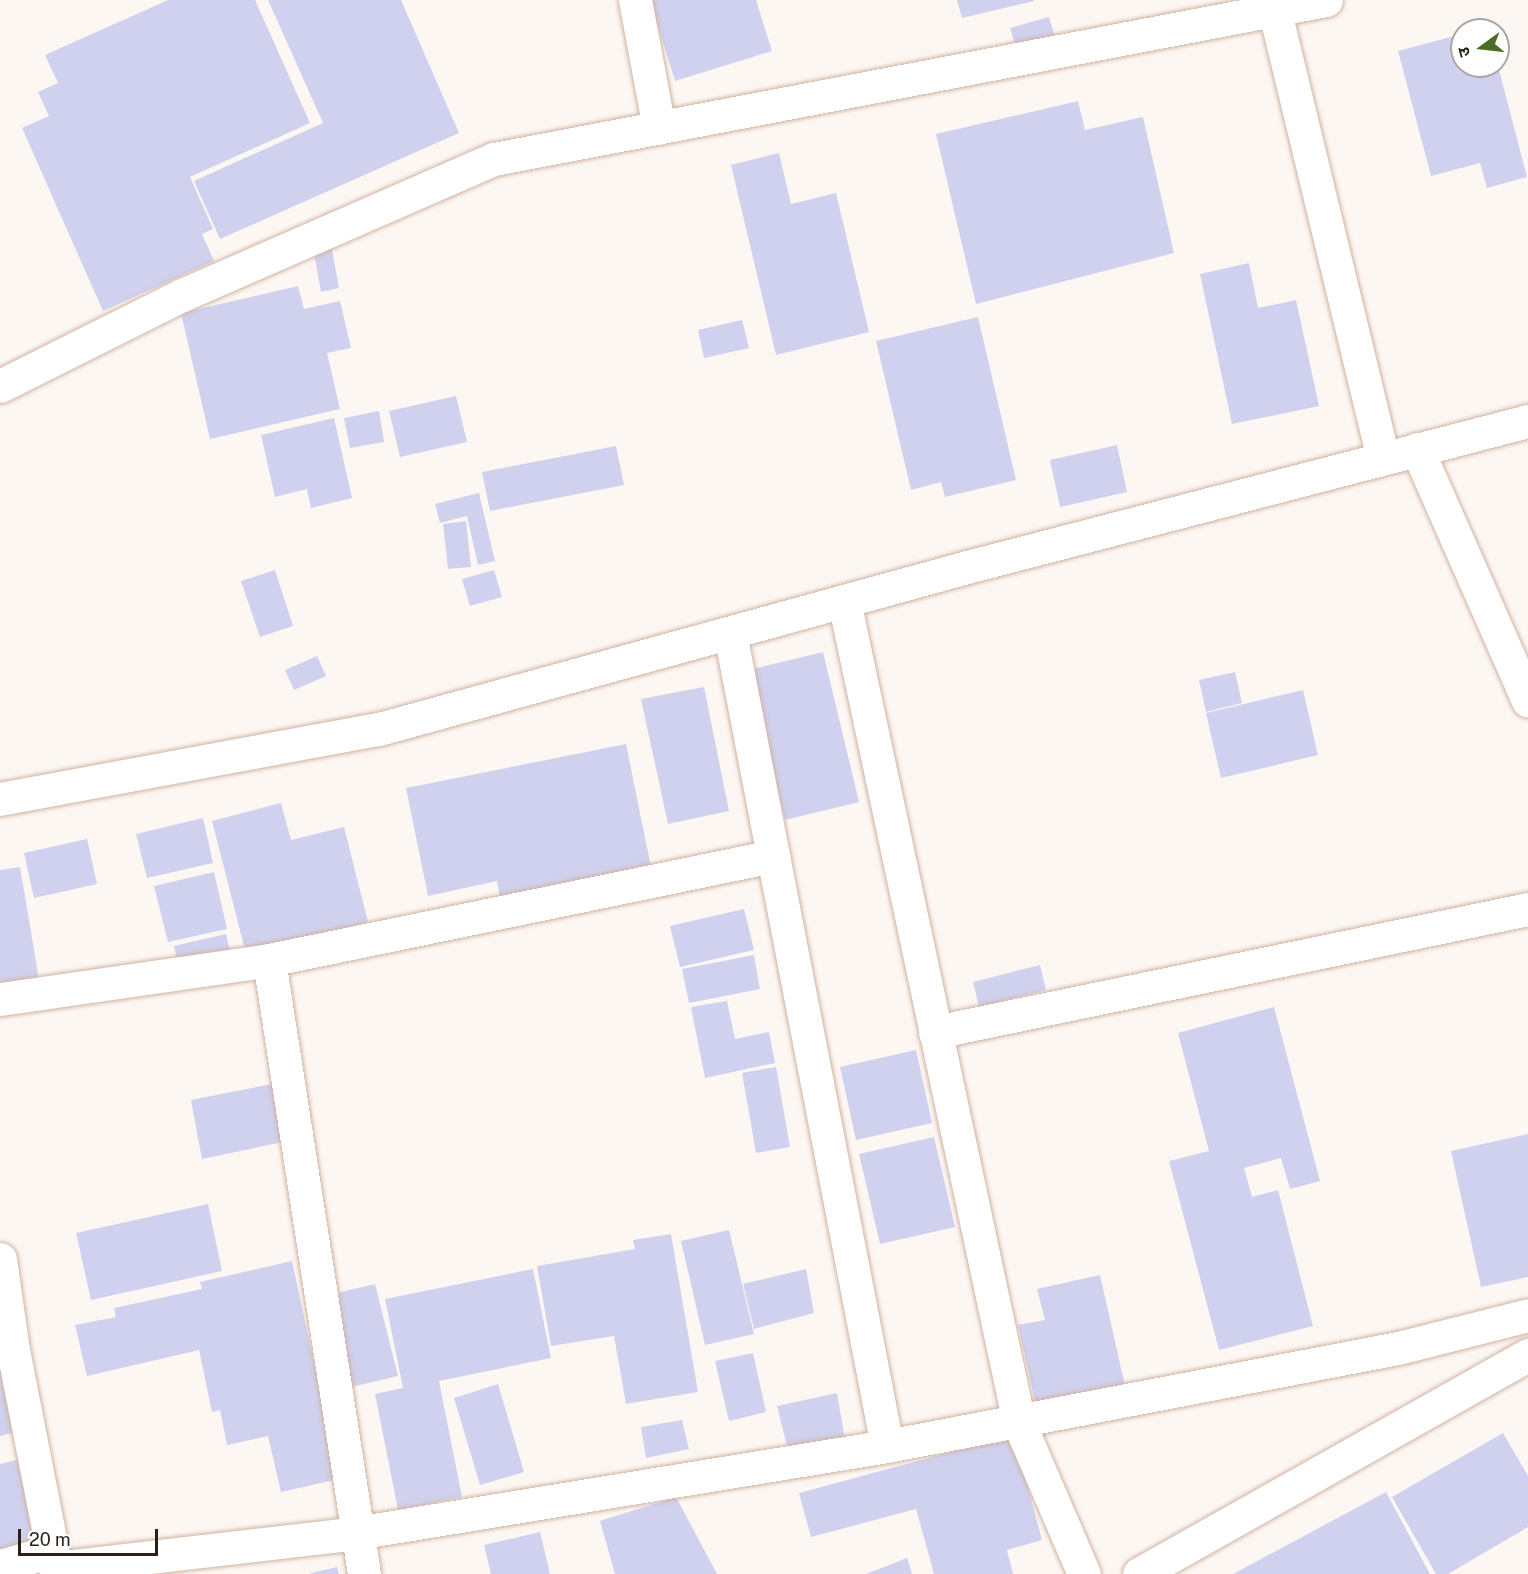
<!DOCTYPE html>
<meta charset="utf-8">
<style>
body{margin:0}
#map{position:relative;width:1528px;height:1574px;overflow:hidden;background:#fdf7f3;font-family:"Public Sans","Noto Sans Devanagari",sans-serif}
div>[style]{position:absolute}
.building>*{inset:0;background:#d0d1ef}
.roads{filter:drop-shadow(0 0 2px #d0b3a1) drop-shadow(0 0 2px #d0b3a1)}
.street>*{height:33px;margin:-16.5px;padding:0 16.5px;transform-origin:16.5px;border-radius:16.5px;background:#fff}
.secondary>*{height:33px;margin:-16.5px;padding:0 16.5px;transform-origin:16.5px;border-radius:16.5px;background:#fff}
span{translate:-50% -50%;white-space:nowrap;text-align:center;line-height:1.15;-webkit-text-stroke:4.5px #fff;paint-order:stroke}
.north{position:absolute;left:1450px;top:18px;width:60px;height:60px;box-sizing:border-box;background:#fff;border:2px solid #aaa6a3;border-radius:50%;rotate:255deg;font-size:16px;font-weight:700;line-height:24px;text-align:center;color:#2b2019}
.north::after{content:'';display:block;margin:auto;width:21px;height:27px;background:#4b6c24;clip-path:polygon(50% 0,100% 100%,50% 72%,0 100%)}
.scale{position:absolute;left:18px;top:1529px;width:140px;height:27px;box-sizing:border-box;border:3px solid #2b2019;border-top:0;padding-left:8px;font-size:18px;line-height:21px;white-space:nowrap;color:#2b2019;-webkit-text-stroke:4px #fff;paint-order:stroke}
</style>
<div id="map">
<div class="building">
<div style="clip-path:polygon(168px 0,255px 0,310px 123px,190px 177px,213px 229px,202px 234px,214px 261px,103px 311px,22px 128px,49px 116px,38px 92px,58px 83px,45px 55px)"></div>
<div style="clip-path:polygon(268px 0,401px 0,459px 133px,220px 239px,194px 181px,323px 123px)"></div>
<div style="clip-path:polygon(650px 0,756px 0,772px 51px,675px 81px)"></div>
<div style="clip-path:polygon(957px 0,1034px 0,1034px 1px,962px 18px)"></div>
<div style="clip-path:polygon(1049px 17px,1056px 40px,1017px 52px,1010px 28px)"></div>
<div style="clip-path:polygon(1462px 34px,1462px 66px,1498px 66px,1527px 177px,1487px 188px,1480px 163px,1431px 176px,1398px 51px)"></div>
<div style="clip-path:polygon(1078px 101px,1085px 130px,1143px 117px,1174px 253px,976px 304px,936px 134px)"></div>
<div style="clip-path:polygon(779px 153px,791px 204px,836px 193px,869px 332px,776px 355px,731px 165px)"></div>
<div style="clip-path:polygon(331px 244px,339px 288px,321px 292px,313px 248px)"></div>
<div style="clip-path:polygon(1249px 263px,1258px 308px,1296px 300px,1319px 406px,1232px 424px,1200px 274px)"></div>
<div style="clip-path:polygon(298px 286px,304px 309px,340px 301px,351px 348px,327px 353px,340px 409px,210px 439px,181px 313px)"></div>
<div style="clip-path:polygon(978px 317px,1016px 480px,945px 497px,941px 482px,911px 490px,876px 341px)"></div>
<div style="clip-path:polygon(742px 320px,749px 348px,704px 358px,698px 330px)"></div>
<div style="clip-path:polygon(456px 396px,467px 442px,400px 457px,389px 411px)"></div>
<div style="clip-path:polygon(379px 411px,384px 442px,350px 448px,344px 418px)"></div>
<div style="clip-path:polygon(334px 418px,352px 498px,311px 508px,307px 489px,275px 497px,261px 435px)"></div>
<div style="clip-path:polygon(1117px 445px,1127px 492px,1060px 507px,1050px 460px)"></div>
<div style="clip-path:polygon(616px 446px,624px 485px,490px 511px,482px 472px)"></div>
<div style="clip-path:polygon(479px 493px,495px 561px,478px 565px,467px 516px,440px 523px,435px 504px)"></div>
<div style="clip-path:polygon(466px 521px,471px 567px,448px 569px,443px 524px)"></div>
<div style="clip-path:polygon(275px 570px,293px 626px,260px 637px,241px 581px)"></div>
<div style="clip-path:polygon(494px 570px,502px 597px,470px 606px,462px 579px)"></div>
<div style="clip-path:polygon(823px 652px,859px 802px,785px 820px,749px 670px)"></div>
<div style="clip-path:polygon(317px 656px,326px 676px,294px 690px,285px 670px)"></div>
<div style="clip-path:polygon(1235px 672px,1242px 703px,1206px 712px,1199px 680px)"></div>
<div style="clip-path:polygon(704px 687px,729px 811px,668px 824px,641px 699px)"></div>
<div style="clip-path:polygon(1303px 690px,1318px 755px,1221px 778px,1206px 713px)"></div>
<div style="clip-path:polygon(626px 744px,651px 867px,500px 898px,497px 881px,428px 896px,406px 788px)"></div>
<div style="clip-path:polygon(281px 803px,291px 840px,344px 827px,368px 922px,246px 954px,212px 821px)"></div>
<div style="clip-path:polygon(203px 818px,213px 863px,147px 878px,136px 834px)"></div>
<div style="clip-path:polygon(87px 839px,97px 884px,34px 898px,24px 853px)"></div>
<div style="clip-path:polygon(20px 867px,39px 980px,0 987px,0 870px)"></div>
<div style="clip-path:polygon(214px 872px,227px 929px,168px 942px,154px 886px)"></div>
<div style="clip-path:polygon(744px 909px,754px 950px,680px 967px,670px 926px)"></div>
<div style="clip-path:polygon(226px 934px,230px 952px,178px 965px,174px 946px)"></div>
<div style="clip-path:polygon(754px 955px,760px 989px,689px 1003px,682px 969px)"></div>
<div style="clip-path:polygon(1040px 965px,1046px 990px,979px 1007px,973px 982px)"></div>
<div style="clip-path:polygon(727px 1001px,735px 1039px,769px 1032px,775px 1063px,705px 1078px,691px 1007px)"></div>
<div style="clip-path:polygon(1274px 1007px,1320px 1181px,1290px 1189px,1281px 1158px,1244px 1168px,1252px 1197px,1278px 1190px,1313px 1326px,1219px 1350px,1169px 1161px,1209px 1151px,1178px 1033px)"></div>
<div style="clip-path:polygon(916px 1050px,932px 1123px,856px 1140px,840px 1067px)"></div>
<div style="clip-path:polygon(776px 1067px,790px 1147px,756px 1153px,742px 1073px)"></div>
<div style="clip-path:polygon(272px 1084px,283px 1142px,202px 1159px,191px 1100px)"></div>
<div style="clip-path:polygon(1528px 1134px,1528px 1277px,1481px 1287px,1451px 1151px)"></div>
<div style="clip-path:polygon(934px 1137px,955px 1227px,880px 1244px,859px 1154px)"></div>
<div style="clip-path:polygon(208px 1204px,222px 1271px,91px 1300px,76px 1233px)"></div>
<div style="clip-path:polygon(729px 1230px,754px 1334px,705px 1345px,681px 1241px)"></div>
<div style="clip-path:polygon(671px 1234px,698px 1392px,626px 1404px,614px 1336px,551px 1346px,537px 1266px,635px 1249px,633px 1240px)"></div>
<div style="clip-path:polygon(292px 1261px,339px 1479px,281px 1492px,268px 1436px,227px 1445px,220px 1410px,212px 1412px,199px 1350px,87px 1376px,75px 1325px,116px 1317px,114px 1308px,202px 1289px,200px 1282px)"></div>
<div style="clip-path:polygon(533px 1269px,551px 1358px,439px 1381px,462px 1497px,398px 1510px,375px 1394px,403px 1388px,385px 1299px)"></div>
<div style="clip-path:polygon(806px 1269px,814px 1313px,754px 1329px,743px 1284px)"></div>
<div style="clip-path:polygon(1100px 1275px,1125px 1386px,1036px 1406px,1018px 1325px,1045px 1320px,1037px 1289px)"></div>
<div style="clip-path:polygon(375px 1284px,398px 1376px,351px 1387px,328px 1295px)"></div>
<div style="clip-path:polygon(753px 1353px,766px 1412px,729px 1421px,715px 1361px)"></div>
<div style="clip-path:polygon(0 1365px,20px 1431px,0 1436px)"></div>
<div style="clip-path:polygon(498px 1384px,524px 1472px,480px 1485px,454px 1398px)"></div>
<div style="clip-path:polygon(837px 1393px,845px 1440px,789px 1454px,777px 1406px)"></div>
<div style="clip-path:polygon(682px 1420px,689px 1449px,646px 1458px,641px 1427px)"></div>
<div style="clip-path:polygon(1503px 1433px,1528px 1476px,1528px 1527px,1448px 1574px,1436px 1574px,1392px 1497px)"></div>
<div style="clip-path:polygon(1014px 1435px,1042px 1540px,1007px 1550px,1013px 1574px,934px 1574px,916px 1509px,811px 1537px,799px 1493px)"></div>
<div style="clip-path:polygon(20px 1459px,41px 1545px,0 1557px,0 1464px)"></div>
<div style="clip-path:polygon(1386px 1492px,1430px 1574px,1233px 1574px)"></div>
<div style="clip-path:polygon(676px 1497px,717px 1574px,615px 1574px,600px 1521px)"></div>
<div style="clip-path:polygon(540px 1532px,550px 1574px,491px 1574px,484px 1545px)"></div>
<div style="clip-path:polygon(907px 1558px,912px 1574px,866px 1574px)"></div>
<div style="clip-path:polygon(337px 1567px,339px 1574px,311px 1574px,311px 1573px)"></div>
</div>
<div class="roads">
<div class="street">
<div style="left:635px;top:0;width:130px;rotate:79.4deg"></div>
<div style="left:1275px;top:12px;width:458px;rotate:76.4deg"></div>
<div style="left:0;top:386px;width:203px;rotate:-26.6deg"></div>
<div style="left:182px;top:295px;width:340px;rotate:-23.6deg"></div>
<div style="left:494px;top:159px;width:847px;rotate:-10.82deg"></div>
<div style="left:1417px;top:449px;width:275px;rotate:66.2deg"></div>
<div style="left:844px;top:601px;width:840px;rotate:77.98deg"></div>
<div style="left:1019px;top:1423px;width:164px;rotate:66.7deg"></div>
<div style="left:730px;top:633px;width:828px;rotate:79.07deg"></div>
<div style="left:269px;top:960px;width:621px;rotate:81.2deg"></div>
<div style="left:0;top:999px;width:272px;rotate:-8.2deg"></div>
<div style="left:269px;top:960px;width:515px;rotate:-11.66deg"></div>
<div style="left:935px;top:1032px;width:606px;rotate:-11.72deg"></div>
<div style="left:0;top:1259px;width:92px;rotate:81.9deg"></div>
<div style="left:13px;top:1350px;width:13px;rotate:171deg"></div>
<div style="left:13px;top:1350px;width:228px;rotate:78.9deg"></div>
<div style="left:0;top:1566px;width:54px;rotate:-16.1deg"></div>
<div style="left:55px;top:1568px;width:303px;rotate:-6.6deg"></div>
<div style="left:356px;top:1533px;width:538px;rotate:-9.3deg"></div>
<div style="left:887px;top:1446px;width:520px;rotate:-10.86deg"></div>
<div style="left:1398px;top:1348px;width:134px;rotate:-14.2deg"></div>
<div style="left:1139px;top:1574px;width:446px;rotate:-29.4deg"></div>
</div>
<div class="secondary">
<div style="left:0;top:799px;width:385px;rotate:-10.5deg"></div>
<div style="left:379px;top:729px;width:610px;rotate:-15.4deg"></div>
<div style="left:967px;top:567px;width:580px;rotate:-14.59deg"></div>
</div>
</div>
<div class="north">उ</div>
<div class="scale">20 m</div>
</div>
